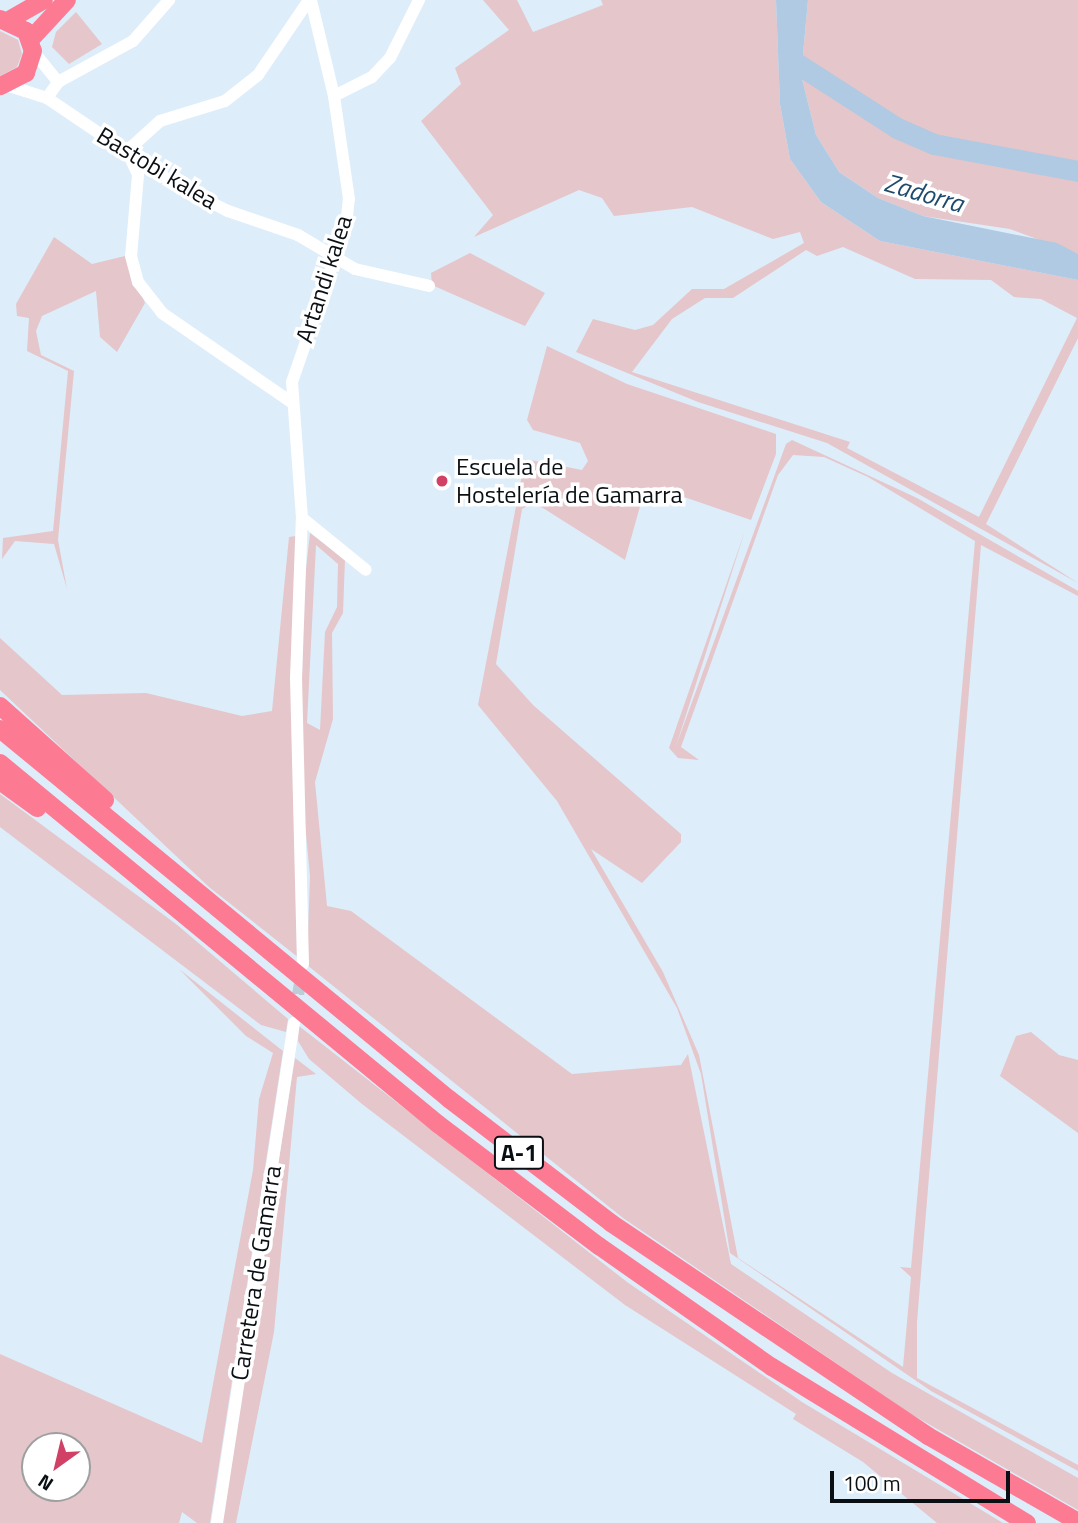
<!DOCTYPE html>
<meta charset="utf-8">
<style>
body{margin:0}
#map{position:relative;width:1078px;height:1523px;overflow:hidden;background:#ddedfa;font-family:"Titillium Web",sans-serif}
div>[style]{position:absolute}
.green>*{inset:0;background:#e5c6ca}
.water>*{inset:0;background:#afcae2}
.river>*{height:21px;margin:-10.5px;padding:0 10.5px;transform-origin:10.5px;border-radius:10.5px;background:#afcae2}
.minor-tunnel>*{height:12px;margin-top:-6px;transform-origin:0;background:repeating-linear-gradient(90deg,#bdccd7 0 12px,transparent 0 18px)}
.minor>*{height:12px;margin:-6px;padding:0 6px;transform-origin:6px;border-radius:6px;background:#fff}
.highway>*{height:18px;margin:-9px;padding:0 9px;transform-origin:9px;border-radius:9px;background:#fc7b93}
.dots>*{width:19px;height:19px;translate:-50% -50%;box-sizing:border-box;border:4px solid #fff;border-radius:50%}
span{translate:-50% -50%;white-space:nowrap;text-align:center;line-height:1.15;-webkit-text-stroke:7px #fff;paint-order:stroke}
.shield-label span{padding:2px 5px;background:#fff;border:2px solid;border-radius:5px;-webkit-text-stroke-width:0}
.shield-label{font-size:23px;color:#090f13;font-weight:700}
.street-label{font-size:24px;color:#090f13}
.poi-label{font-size:24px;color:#090f13}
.left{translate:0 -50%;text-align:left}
.water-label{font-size:26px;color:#1e4a6c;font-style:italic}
.north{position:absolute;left:21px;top:1432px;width:70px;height:70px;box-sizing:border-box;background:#fff;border:2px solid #9d9fa1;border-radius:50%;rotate:214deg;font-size:19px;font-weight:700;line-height:28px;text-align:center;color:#090f13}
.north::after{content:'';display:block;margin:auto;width:24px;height:32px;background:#d04165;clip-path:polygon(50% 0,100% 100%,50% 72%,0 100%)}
.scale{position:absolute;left:830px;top:1471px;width:180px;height:32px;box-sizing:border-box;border:4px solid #090f13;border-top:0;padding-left:9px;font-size:21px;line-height:24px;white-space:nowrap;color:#090f13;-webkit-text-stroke:5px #fff;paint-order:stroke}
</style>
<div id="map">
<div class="green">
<div style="clip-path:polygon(evenodd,483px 0,517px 0,533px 32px,603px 5px,601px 0,776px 0,780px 104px,790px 159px,821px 202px,880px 241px,1078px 280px,1078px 338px,986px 524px,1078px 583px,827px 443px,698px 402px,576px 352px,593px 319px,635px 330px,653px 325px,692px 289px,724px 289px,804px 243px,800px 232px,773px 239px,692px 207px,614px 216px,602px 198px,579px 190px,474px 237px,493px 215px,421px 121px,461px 84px,455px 68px,509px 30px,483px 0,843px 247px,915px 279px,991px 280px,1014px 297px,1041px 299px,1077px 318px,979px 517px,847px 448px,850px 442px,632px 372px,672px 319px,705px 298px,733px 298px,806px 250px,817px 256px,843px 247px)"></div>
<div style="clip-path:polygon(808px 0,1078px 0,1078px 254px,1010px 229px,923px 216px,878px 198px,839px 172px,816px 135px,801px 75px)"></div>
<div style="clip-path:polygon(76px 12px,102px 44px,69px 64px,52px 47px,56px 32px)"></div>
<div style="clip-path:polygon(0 31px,18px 40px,22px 54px,17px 67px,0 76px)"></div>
<div style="clip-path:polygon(54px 237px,92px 264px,125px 256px,145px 303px,117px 352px,100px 337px,96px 291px,42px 316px,36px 331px,41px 355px,74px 371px,58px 540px,67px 589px,54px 544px,15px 541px,2px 559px,3px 538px,53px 531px,68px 371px,27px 351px,29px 318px,17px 316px,16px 304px)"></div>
<div style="clip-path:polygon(470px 253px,545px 293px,525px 326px,432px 285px,431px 273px)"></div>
<div style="clip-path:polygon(547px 346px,627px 384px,776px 434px,776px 454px,751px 520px,655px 487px,644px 492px,625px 560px,543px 508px,532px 503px,522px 509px,496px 664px,533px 705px,681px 834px,681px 842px,642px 883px,591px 849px,663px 972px,699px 1055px,738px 1258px,903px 1367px,911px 1277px,900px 1267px,911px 1268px,975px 541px,868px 477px,824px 457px,793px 455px,778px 475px,681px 747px,699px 760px,678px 758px,669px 748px,745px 531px,676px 746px,786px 444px,792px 440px,917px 498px,1078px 591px,1078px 596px,981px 545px,917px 1322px,917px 1378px,1078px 1465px,1078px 1471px,931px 1391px,730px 1253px,701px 1074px,677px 1008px,557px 801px,478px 705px,525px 459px,582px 470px,588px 461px,580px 443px,533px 430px,527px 420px)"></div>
<div style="clip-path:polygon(evenodd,310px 533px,345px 559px,343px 613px,332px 633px,333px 719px,315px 782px,327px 906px,351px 911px,572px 1074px,681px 1065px,688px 1054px,731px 1264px,892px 1373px,1078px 1478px,1078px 1510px,911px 1414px,623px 1218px,307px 965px,310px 876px,301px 781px,303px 595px,310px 533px,316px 545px,338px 564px,337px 607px,325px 632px,320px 730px,307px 723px,316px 545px)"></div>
<div style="clip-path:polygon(296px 536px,299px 958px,209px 887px,0 690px,0 638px,62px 695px,146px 693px,242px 716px,272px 711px,289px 537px)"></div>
<div style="clip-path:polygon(0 794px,176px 924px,288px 1019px,286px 1032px,261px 1025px,0 827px)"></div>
<div style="clip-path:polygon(evenodd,179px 969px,283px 1051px,210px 1523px,197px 1523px,182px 1512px,179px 1523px,0 1523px,0 1354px,202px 1443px,253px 1170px,259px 1099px,273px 1053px,246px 1036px,179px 969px,35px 1446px,77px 1446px,77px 1488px,35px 1488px,35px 1446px)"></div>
<div style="clip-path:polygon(299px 1026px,627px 1282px,802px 1402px,1003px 1523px,937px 1523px,863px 1462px,793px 1419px,796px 1414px,625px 1305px,362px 1104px,309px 1059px,298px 1041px)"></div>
<div style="clip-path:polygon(1031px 1032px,1059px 1055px,1078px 1060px,1078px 1133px,1000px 1076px,1016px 1036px)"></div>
<div style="clip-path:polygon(295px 1058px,316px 1074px,297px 1077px,274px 1332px,236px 1523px,221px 1523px)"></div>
</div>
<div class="water">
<div style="clip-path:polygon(776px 0,808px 0,801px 75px,816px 135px,839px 172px,878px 198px,923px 216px,1057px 243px,1078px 254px,1078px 280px,880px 241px,821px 202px,790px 159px,780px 104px)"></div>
</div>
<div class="river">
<div style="left:790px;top:59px;width:127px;rotate:32.8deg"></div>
<div style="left:897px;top:128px;width:40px;rotate:23.4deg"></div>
<div style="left:934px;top:144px;width:147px;rotate:10.6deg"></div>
</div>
<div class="minor-tunnel">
<div style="left:295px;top:1012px;width:41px;rotate:-80.1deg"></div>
</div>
<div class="minor">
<div style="left:33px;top:51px;width:40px;rotate:51deg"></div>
<div style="left:6px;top:85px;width:43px;rotate:17.6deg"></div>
<div style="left:47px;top:98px;width:153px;rotate:34.1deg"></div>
<div style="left:174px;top:184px;width:60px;rotate:26.6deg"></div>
<div style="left:228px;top:211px;width:74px;rotate:18.9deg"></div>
<div style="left:298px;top:235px;width:66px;rotate:30.8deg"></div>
<div style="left:355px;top:269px;width:76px;rotate:12.9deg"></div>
<div style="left:334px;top:96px;width:42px;rotate:-26.6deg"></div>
<div style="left:372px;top:77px;width:26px;rotate:-47deg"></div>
<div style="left:390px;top:58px;width:65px;rotate:-63.4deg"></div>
<div style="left:47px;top:98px;width:19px;rotate:-55deg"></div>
<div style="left:58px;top:82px;width:85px;rotate:-28.7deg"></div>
<div style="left:133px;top:41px;width:55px;rotate:-48.7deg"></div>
<div style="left:127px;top:151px;width:26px;rotate:65deg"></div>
<div style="left:138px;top:175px;width:81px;rotate:94.9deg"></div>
<div style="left:131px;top:256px;width:27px;rotate:75deg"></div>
<div style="left:138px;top:282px;width:39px;rotate:52deg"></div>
<div style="left:162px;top:313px;width:157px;rotate:34.6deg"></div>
<div style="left:127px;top:151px;width:45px;rotate:-42.3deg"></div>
<div style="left:160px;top:121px;width:68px;rotate:-17.1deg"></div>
<div style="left:225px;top:101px;width:42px;rotate:-38.2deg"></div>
<div style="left:258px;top:75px;width:91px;rotate:-55.8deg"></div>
<div style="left:302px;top:518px;width:82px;rotate:39.1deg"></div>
<div style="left:303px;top:964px;width:286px;rotate:-91.4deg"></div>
<div style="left:296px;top:678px;width:160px;rotate:-87.9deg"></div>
<div style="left:302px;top:518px;width:136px;rotate:-94.2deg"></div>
<div style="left:292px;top:382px;width:165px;rotate:-70.9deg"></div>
<div style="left:346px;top:226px;width:27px;rotate:-84deg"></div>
<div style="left:349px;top:199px;width:104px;rotate:-98.3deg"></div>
<div style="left:334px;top:96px;width:99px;rotate:-103.5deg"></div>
<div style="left:217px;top:1523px;width:506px;rotate:-81.25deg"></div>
</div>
<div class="highway">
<div style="left:0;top:19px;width:29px;rotate:25deg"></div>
<div style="left:26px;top:31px;width:21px;rotate:71deg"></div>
<div style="left:33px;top:51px;width:23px;rotate:108deg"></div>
<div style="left:26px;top:73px;width:29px;rotate:153deg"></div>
<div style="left:9px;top:20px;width:40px;rotate:-29.7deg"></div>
<div style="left:31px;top:39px;width:53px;rotate:-47.3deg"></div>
<div style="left:0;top:706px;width:141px;rotate:41.8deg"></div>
<div style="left:0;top:729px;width:582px;rotate:39.49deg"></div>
<div style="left:449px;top:1099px;width:204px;rotate:37.4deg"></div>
<div style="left:611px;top:1223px;width:382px;rotate:33.9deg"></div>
<div style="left:928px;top:1436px;width:173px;rotate:29.8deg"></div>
<div style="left:0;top:763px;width:568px;rotate:39.5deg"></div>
<div style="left:438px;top:1124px;width:202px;rotate:37.2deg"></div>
<div style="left:599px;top:1246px;width:211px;rotate:35deg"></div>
<div style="left:772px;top:1367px;width:299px;rotate:31.5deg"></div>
<div style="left:0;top:781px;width:46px;rotate:36.1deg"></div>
</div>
<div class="dots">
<div style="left:442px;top:481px;background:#d04165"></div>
</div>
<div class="shield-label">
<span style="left:519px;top:1153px">A-1</span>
</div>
<div class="street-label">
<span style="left:157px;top:168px;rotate:31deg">Bastobi kalea</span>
<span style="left:324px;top:279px;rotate:-72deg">Artandi kalea</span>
<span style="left:256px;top:1273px;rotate:-81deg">Carretera de Gamarra</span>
</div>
<div class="poi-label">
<span class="left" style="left:456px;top:481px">Escuela de<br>Hostelería de Gamarra</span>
</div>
<div class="water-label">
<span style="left:924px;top:193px;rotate:16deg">Zadorra</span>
</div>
<div class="north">N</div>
<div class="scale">100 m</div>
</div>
